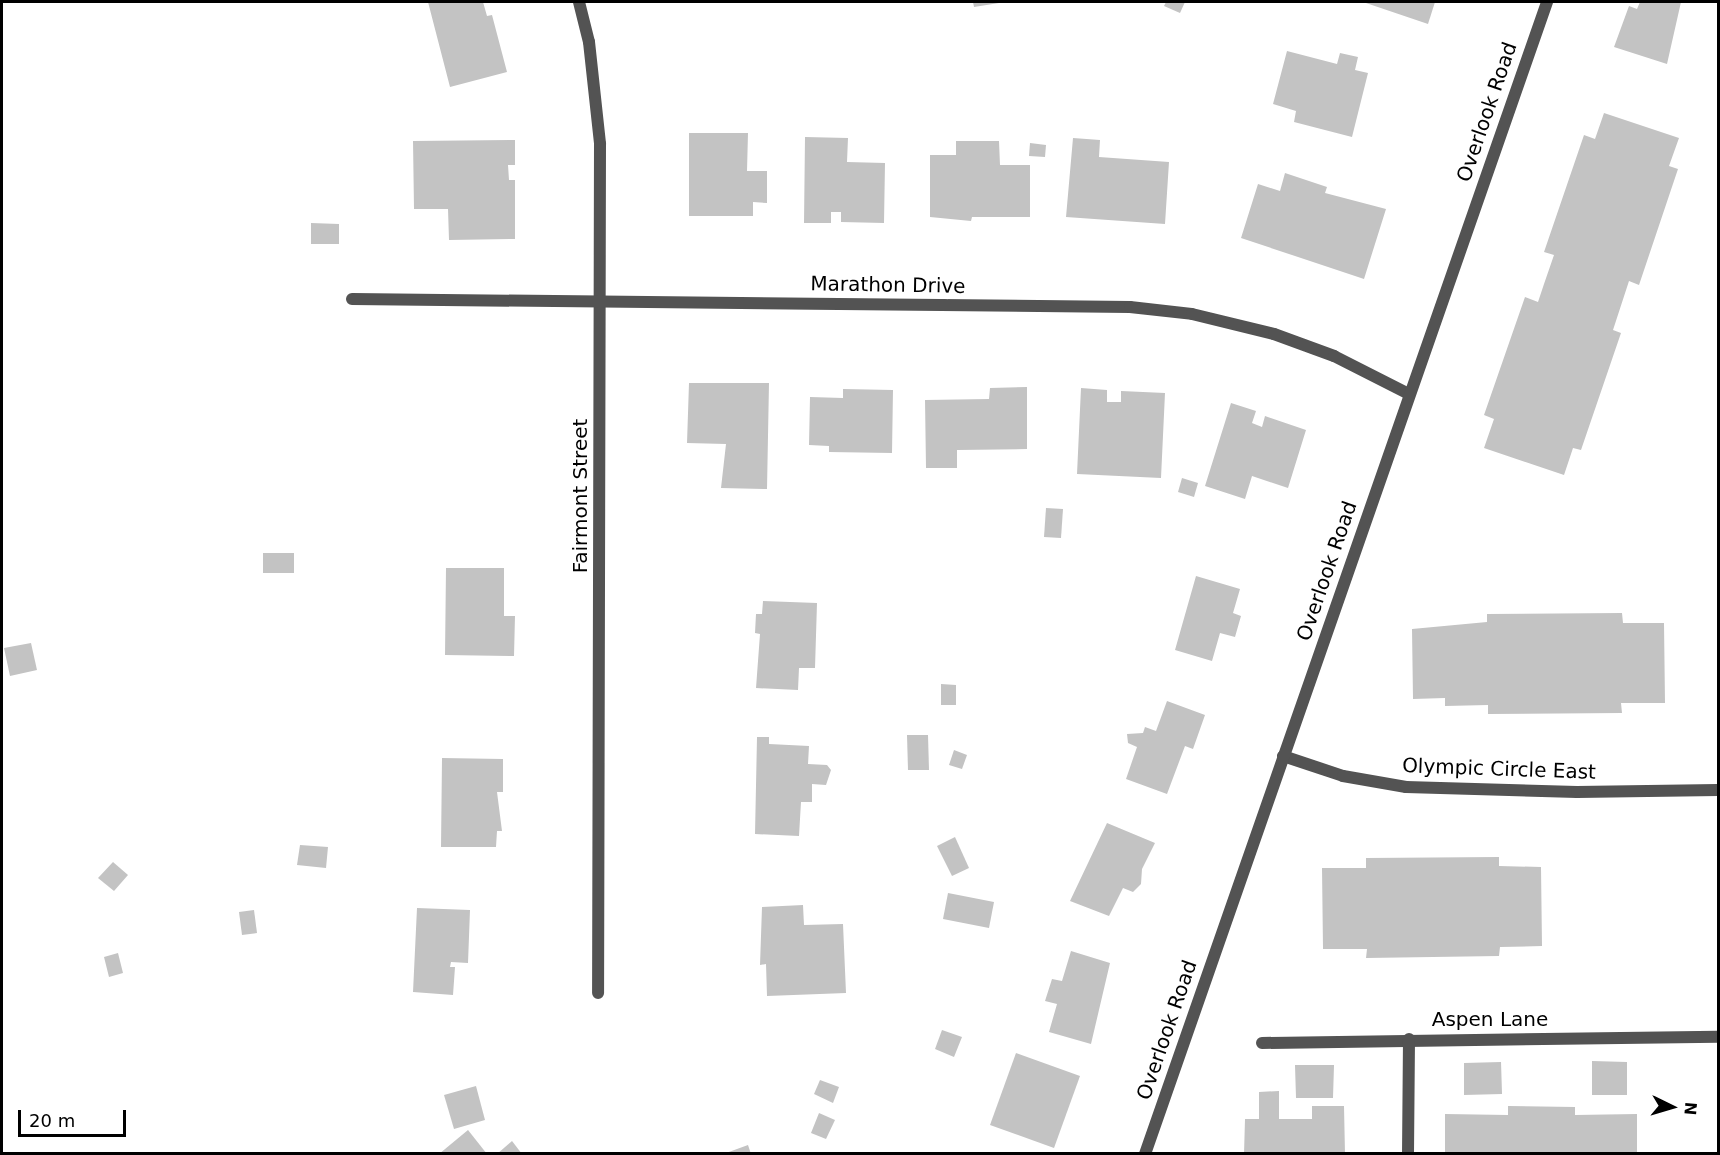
<!DOCTYPE html>
<style>
body{margin:0}
#map{position:relative;width:1720px;height:1155px;overflow:hidden;background:#fff;font-family:"DejaVu Sans",sans-serif}
div>[style]{position:absolute}
.building>*{inset:0;background:#c3c3c3}
.street>*{height:12px;margin:-6px;padding:0 6px;transform-origin:6px;border-radius:6px;background:#535353}
span{translate:-50% -50%;white-space:nowrap;text-align:center;line-height:1.15;-webkit-text-stroke:6px #fff;paint-order:stroke}
.street-label{font-size:20px;color:#000}
.frame{position:absolute;inset:0;border:3px solid #000;pointer-events:none}
.north{position:absolute;left:1642px;top:1077px;width:60px;height:60px;-webkit-text-stroke:4px #fff;paint-order:stroke;rotate:95deg;font-size:16px;font-weight:700;line-height:24px;text-align:center;color:#000}
.north::after{content:'';display:block;margin:auto;width:21px;height:27px;background:#000;clip-path:polygon(50% 0,100% 100%,50% 72%,0 100%)}
.scale{position:absolute;left:18px;top:1110px;width:108px;height:27px;box-sizing:border-box;border:3px solid #000;border-top:0;padding-left:8px;font-size:18px;line-height:21px;white-space:nowrap;color:#000;-webkit-text-stroke:4px #fff;paint-order:stroke}
</style>
<div id="map">
<div class="building">
<div style="clip-path:polygon(428px 2px,483px 2px,487px 16px,492px 15px,507px 72px,450px 87px)"></div>
<div style="clip-path:polygon(973px 2px,998px 2px,999px 3px,974px 7px)"></div>
<div style="clip-path:polygon(1166px 2px,1185px 2px,1180px 13px,1164px 6px)"></div>
<div style="clip-path:polygon(1363px 2px,1435px 2px,1428px 24px)"></div>
<div style="clip-path:polygon(1640px 2px,1681px 2px,1667px 64px,1614px 47px,1629px 6px,1637px 9px)"></div>
<div style="clip-path:polygon(1287px 51px,1337px 64px,1340px 53px,1358px 57px,1355px 70px,1368px 73px,1352px 137px,1294px 122px,1296px 111px,1273px 104px)"></div>
<div style="clip-path:polygon(1604px 113px,1679px 138px,1669px 166px,1678px 169px,1639px 285px,1629px 281px,1613px 330px,1621px 333px,1581px 450px,1573px 448px,1564px 475px,1484px 448px,1494px 419px,1484px 415px,1525px 297px,1538px 302px,1544px 284px,1554px 255px,1544px 252px,1584px 135px,1595px 139px)"></div>
<div style="clip-path:polygon(689px 133px,748px 133px,747px 171px,767px 171px,767px 203px,753px 202px,753px 216px,689px 216px)"></div>
<div style="clip-path:polygon(805px 137px,848px 138px,847px 162px,885px 163px,884px 223px,841px 222px,841px 212px,831px 212px,831px 223px,804px 223px)"></div>
<div style="clip-path:polygon(1073px 138px,1100px 140px,1099px 157px,1169px 162px,1165px 224px,1066px 217px)"></div>
<div style="clip-path:polygon(515px 140px,515px 165px,508px 165px,509px 180px,515px 180px,515px 239px,449px 240px,448px 209px,414px 209px,413px 141px)"></div>
<div style="clip-path:polygon(956px 141px,999px 141px,1000px 165px,1030px 165px,1030px 217px,972px 217px,971px 221px,930px 217px,930px 155px,956px 155px)"></div>
<div style="clip-path:polygon(1030px 143px,1046px 145px,1045px 157px,1029px 156px)"></div>
<div style="clip-path:polygon(1285px 173px,1327px 187px,1325px 193px,1386px 209px,1364px 279px,1241px 238px,1258px 184px,1280px 191px)"></div>
<div style="clip-path:polygon(311px 223px,339px 224px,339px 244px,311px 244px)"></div>
<div style="clip-path:polygon(689px 383px,769px 383px,767px 489px,721px 488px,726px 444px,687px 443px)"></div>
<div style="clip-path:polygon(1027px 387px,1027px 449px,957px 450px,957px 468px,926px 468px,925px 400px,989px 399px,990px 388px)"></div>
<div style="clip-path:polygon(1081px 388px,1107px 390px,1107px 402px,1121px 402px,1121px 391px,1165px 393px,1161px 478px,1077px 474px)"></div>
<div style="clip-path:polygon(843px 389px,893px 390px,892px 453px,829px 452px,829px 446px,809px 445px,810px 397px,843px 398px)"></div>
<div style="clip-path:polygon(1231px 403px,1256px 411px,1252px 423px,1262px 427px,1265px 416px,1306px 430px,1288px 488px,1252px 476px,1245px 499px,1205px 486px)"></div>
<div style="clip-path:polygon(1182px 478px,1198px 483px,1194px 497px,1178px 492px)"></div>
<div style="clip-path:polygon(1046px 508px,1063px 509px,1061px 538px,1044px 537px)"></div>
<div style="clip-path:polygon(263px 553px,294px 553px,294px 573px,263px 573px)"></div>
<div style="clip-path:polygon(446px 568px,504px 568px,504px 616px,515px 616px,514px 656px,445px 655px)"></div>
<div style="clip-path:polygon(1196px 576px,1240px 589px,1233px 613px,1241px 616px,1235px 637px,1220px 633px,1212px 661px,1175px 650px)"></div>
<div style="clip-path:polygon(763px 601px,817px 603px,815px 668px,799px 668px,798px 690px,756px 688px,760px 634px,755px 633px,756px 614px,762px 614px)"></div>
<div style="clip-path:polygon(1622px 613px,1623px 623px,1664px 623px,1665px 703px,1621px 703px,1622px 713px,1488px 714px,1488px 705px,1445px 706px,1445px 698px,1413px 699px,1412px 629px,1487px 622px,1487px 614px)"></div>
<div style="clip-path:polygon(31px 643px,37px 670px,10px 676px,4px 648px)"></div>
<div style="clip-path:polygon(941px 684px,956px 685px,956px 705px,941px 705px)"></div>
<div style="clip-path:polygon(1167px 701px,1205px 715px,1193px 749px,1185px 746px,1167px 794px,1126px 779px,1137px 747px,1128px 743px,1127px 734px,1143px 733px,1145px 727px,1156px 731px)"></div>
<div style="clip-path:polygon(907px 735px,928px 735px,929px 770px,908px 770px)"></div>
<div style="clip-path:polygon(757px 737px,769px 737px,769px 744px,809px 746px,808px 764px,827px 765px,831px 770px,826px 785px,812px 784px,812px 802px,801px 802px,799px 836px,755px 834px)"></div>
<div style="clip-path:polygon(954px 750px,967px 755px,962px 769px,949px 765px)"></div>
<div style="clip-path:polygon(442px 758px,503px 759px,503px 792px,497px 792px,502px 831px,497px 831px,496px 847px,441px 847px)"></div>
<div style="clip-path:polygon(1107px 823px,1155px 843px,1142px 869px,1141px 884px,1133px 892px,1123px 888px,1109px 916px,1070px 901px)"></div>
<div style="clip-path:polygon(955px 837px,969px 868px,952px 876px,937px 846px)"></div>
<div style="clip-path:polygon(300px 845px,328px 847px,326px 868px,297px 865px)"></div>
<div style="clip-path:polygon(1499px 857px,1499px 866px,1541px 867px,1542px 946px,1500px 947px,1499px 956px,1366px 958px,1367px 949px,1323px 949px,1322px 868px,1366px 868px,1366px 858px)"></div>
<div style="clip-path:polygon(113px 862px,128px 875px,114px 891px,98px 878px)"></div>
<div style="clip-path:polygon(948px 893px,994px 902px,989px 928px,943px 919px)"></div>
<div style="clip-path:polygon(803px 905px,804px 925px,843px 924px,846px 993px,767px 996px,766px 964px,760px 965px,762px 907px)"></div>
<div style="clip-path:polygon(417px 908px,470px 910px,468px 963px,451px 962px,450px 967px,455px 967px,453px 995px,413px 992px)"></div>
<div style="clip-path:polygon(254px 910px,257px 933px,242px 935px,239px 912px)"></div>
<div style="clip-path:polygon(1071px 951px,1110px 963px,1091px 1044px,1049px 1032px,1057px 1004px,1045px 1001px,1052px 979px,1062px 981px)"></div>
<div style="clip-path:polygon(118px 953px,123px 973px,109px 977px,104px 957px)"></div>
<div style="clip-path:polygon(942px 1030px,962px 1037px,954px 1057px,935px 1049px)"></div>
<div style="clip-path:polygon(1016px 1053px,1080px 1076px,1054px 1148px,990px 1125px)"></div>
<div style="clip-path:polygon(1592px 1061px,1627px 1062px,1627px 1095px,1592px 1095px)"></div>
<div style="clip-path:polygon(1501px 1062px,1502px 1094px,1464px 1095px,1464px 1063px)"></div>
<div style="clip-path:polygon(1295px 1065px,1334px 1065px,1333px 1098px,1296px 1098px)"></div>
<div style="clip-path:polygon(820px 1080px,839px 1087px,833px 1103px,814px 1094px)"></div>
<div style="clip-path:polygon(476px 1086px,485px 1120px,454px 1129px,444px 1095px)"></div>
<div style="clip-path:polygon(1279px 1091px,1279px 1119px,1312px 1119px,1312px 1106px,1344px 1106px,1345px 1154px,1244px 1154px,1245px 1119px,1259px 1119px,1259px 1092px)"></div>
<div style="clip-path:polygon(1508px 1106px,1575px 1107px,1575px 1115px,1637px 1114px,1637px 1154px,1445px 1154px,1445px 1114px,1508px 1115px)"></div>
<div style="clip-path:polygon(819px 1113px,835px 1120px,826px 1139px,811px 1133px)"></div>
<div style="clip-path:polygon(468px 1130px,487px 1154px,439px 1154px)"></div>
<div style="clip-path:polygon(512px 1141px,522px 1154px,497px 1154px)"></div>
<div style="clip-path:polygon(748px 1145px,751px 1154px,726px 1154px,726px 1153px)"></div>
</div>
<div class="street">
<div style="left:579px;top:2px;width:41px;rotate:76deg"></div>
<div style="left:589px;top:42px;width:103px;rotate:83.8deg"></div>
<div style="left:600px;top:144px;width:849px;rotate:90.13deg"></div>
<div style="left:352px;top:299px;width:778px;rotate:0.59deg"></div>
<div style="left:1130px;top:307px;width:62px;rotate:6.4deg"></div>
<div style="left:1192px;top:314px;width:84px;rotate:13.7deg"></div>
<div style="left:1274px;top:334px;width:64px;rotate:20.1deg"></div>
<div style="left:1334px;top:356px;width:84px;rotate:26.9deg"></div>
<div style="left:1283px;top:756px;width:63px;rotate:18.4deg"></div>
<div style="left:1343px;top:776px;width:64px;rotate:9.9deg"></div>
<div style="left:1406px;top:787px;width:171px;rotate:1.7deg"></div>
<div style="left:1577px;top:792px;width:141px;rotate:-0.8deg"></div>
<div style="left:1262px;top:1043px;width:456px;rotate:-0.8deg"></div>
<div style="left:1145px;top:1154px;width:1220px;rotate:-70.76deg"></div>
<div style="left:1408px;top:1154px;width:115px;rotate:-89.5deg"></div>
</div>
<div class="street-label">
<span style="left:1487px;top:112px;rotate:-71deg">Overlook Road</span>
<span style="left:888px;top:285px;rotate:1deg">Marathon Drive</span>
<span style="left:580px;top:496px;rotate:-90deg">Fairmont Street</span>
<span style="left:1327px;top:571px;rotate:-71deg">Overlook Road</span>
<span style="left:1499px;top:769px;rotate:2deg">Olympic Circle East</span>
<span style="left:1490px;top:1019px">Aspen Lane</span>
<span style="left:1167px;top:1030px;rotate:-71deg">Overlook Road</span>
</div>
<div class="frame"></div>
<div class="north">N</div>
<div class="scale">20 m</div>
</div>
